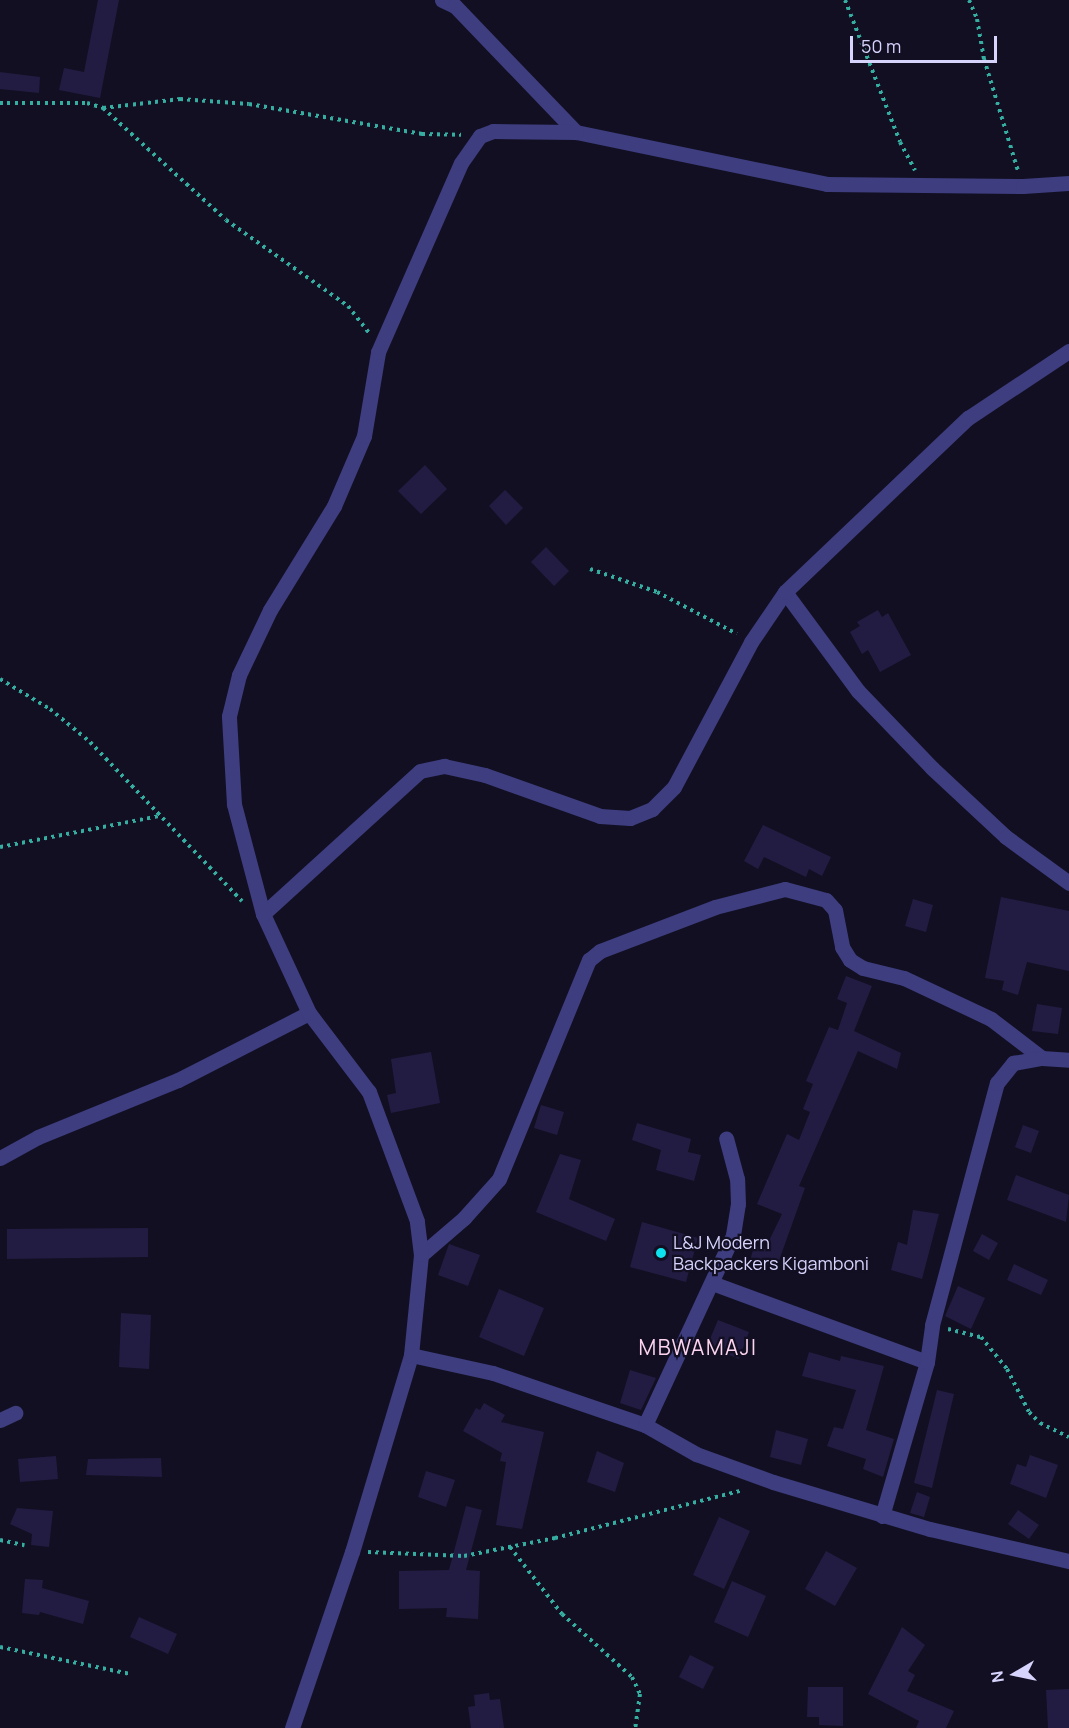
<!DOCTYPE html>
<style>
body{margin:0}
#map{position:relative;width:1069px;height:1728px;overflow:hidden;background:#120f22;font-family:Manrope,sans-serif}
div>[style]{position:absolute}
.building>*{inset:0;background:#221c42}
.path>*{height:4px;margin-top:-2px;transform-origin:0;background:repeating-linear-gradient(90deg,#35aea1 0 3px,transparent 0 7.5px)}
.minor>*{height:15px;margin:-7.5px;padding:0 7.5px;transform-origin:7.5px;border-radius:7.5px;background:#3d3d7f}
.dots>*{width:16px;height:16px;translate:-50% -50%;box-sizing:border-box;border:3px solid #120f22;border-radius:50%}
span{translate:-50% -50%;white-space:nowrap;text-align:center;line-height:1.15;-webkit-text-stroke:4.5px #120f22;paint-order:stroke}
.poi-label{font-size:18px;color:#d6d3fd}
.left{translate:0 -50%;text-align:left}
.quarter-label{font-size:21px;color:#fdd5f0;letter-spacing:1.5px}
.north{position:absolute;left:985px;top:1644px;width:60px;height:60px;-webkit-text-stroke:4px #120f22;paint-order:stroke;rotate:261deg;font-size:16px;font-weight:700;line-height:24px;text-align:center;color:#d6d3fd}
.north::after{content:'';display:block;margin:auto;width:21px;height:27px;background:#d6d3fd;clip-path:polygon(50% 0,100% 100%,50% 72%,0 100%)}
.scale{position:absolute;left:850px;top:36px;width:147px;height:27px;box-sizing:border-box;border:3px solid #d6d3fd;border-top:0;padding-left:8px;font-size:18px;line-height:21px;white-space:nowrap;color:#d6d3fd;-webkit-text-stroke:4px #120f22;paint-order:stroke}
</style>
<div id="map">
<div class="building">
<div style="clip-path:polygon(98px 0,119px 0,100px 98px,59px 90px,64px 68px,84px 72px)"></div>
<div style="clip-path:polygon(0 72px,40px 77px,39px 93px,0 89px)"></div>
<div style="clip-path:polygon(425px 465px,447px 489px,421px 514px,398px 491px)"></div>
<div style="clip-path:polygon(505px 490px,523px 508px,506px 525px,489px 506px)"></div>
<div style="clip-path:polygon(546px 547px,569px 571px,554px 586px,531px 562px)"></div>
<div style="clip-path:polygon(878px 610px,882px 617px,888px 613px,911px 655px,880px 672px,868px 650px,862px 654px,850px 632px,860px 626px,857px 622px)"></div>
<div style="clip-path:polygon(763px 825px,831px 857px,822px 876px,809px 869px,806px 877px,764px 857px,758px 869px,744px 861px)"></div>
<div style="clip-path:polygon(1001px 897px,1069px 911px,1069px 971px,1027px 962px,1018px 995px,1002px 990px,1004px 981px,985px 978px)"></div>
<div style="clip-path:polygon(913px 899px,933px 905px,926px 932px,905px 926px)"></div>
<div style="clip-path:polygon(846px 976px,872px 986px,854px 1031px,901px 1053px,897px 1069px,858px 1051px,799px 1186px,805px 1188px,776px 1269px,750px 1261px,754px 1246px,765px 1249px,782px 1214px,757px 1204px,787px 1134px,799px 1140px,810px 1112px,803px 1109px,813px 1084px,806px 1081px,829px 1027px,838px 1030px,847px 1003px,837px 999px)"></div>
<div style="clip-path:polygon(1037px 1004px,1062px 1008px,1058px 1034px,1032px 1031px)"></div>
<div style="clip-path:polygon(431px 1052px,440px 1103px,391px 1113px,387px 1095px,396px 1093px,391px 1059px)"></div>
<div style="clip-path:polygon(541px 1105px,564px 1112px,557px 1135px,534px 1128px)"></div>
<div style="clip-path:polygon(637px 1123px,691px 1139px,688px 1152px,701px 1155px,694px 1181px,656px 1170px,661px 1150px,632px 1140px)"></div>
<div style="clip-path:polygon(1023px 1125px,1039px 1131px,1031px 1153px,1015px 1147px)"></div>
<div style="clip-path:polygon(560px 1154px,581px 1160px,569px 1199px,615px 1219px,606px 1241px,536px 1212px)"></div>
<div style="clip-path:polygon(1016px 1175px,1069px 1195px,1066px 1222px,1007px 1200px)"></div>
<div style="clip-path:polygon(913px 1210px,939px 1214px,922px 1279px,891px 1270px,898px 1242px,907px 1245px)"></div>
<div style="clip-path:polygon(642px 1222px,698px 1238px,686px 1282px,630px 1267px)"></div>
<div style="clip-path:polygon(148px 1228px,148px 1257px,7px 1259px,7px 1229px)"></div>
<div style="clip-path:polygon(982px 1234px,998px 1243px,989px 1260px,973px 1251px)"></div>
<div style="clip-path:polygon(449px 1244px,480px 1255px,468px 1286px,438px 1275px)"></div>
<div style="clip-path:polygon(1014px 1264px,1048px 1280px,1041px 1295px,1007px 1280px)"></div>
<div style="clip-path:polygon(958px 1286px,985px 1298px,971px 1329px,945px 1316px)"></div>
<div style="clip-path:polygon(499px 1289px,544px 1308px,524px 1356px,479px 1337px)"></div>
<div style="clip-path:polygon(121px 1313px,151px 1315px,149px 1369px,119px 1367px)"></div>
<div style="clip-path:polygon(718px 1320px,749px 1332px,739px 1359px,707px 1346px)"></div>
<div style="clip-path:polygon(809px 1352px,840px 1361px,841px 1356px,884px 1366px,866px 1430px,894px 1439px,883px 1477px,863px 1469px,866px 1459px,827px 1446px,834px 1427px,843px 1429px,856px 1390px,802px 1376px)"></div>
<div style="clip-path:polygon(630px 1370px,656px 1378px,641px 1410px,620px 1403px)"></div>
<div style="clip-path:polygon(937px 1390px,954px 1394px,932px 1488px,914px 1483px)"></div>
<div style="clip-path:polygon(484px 1403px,505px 1415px,501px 1422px,544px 1432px,522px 1529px,496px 1525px,506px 1462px,500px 1461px,502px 1453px,463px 1431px,476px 1408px,480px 1410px)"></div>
<div style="clip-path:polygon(776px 1430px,808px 1439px,801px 1465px,770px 1457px)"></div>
<div style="clip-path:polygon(597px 1451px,624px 1463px,615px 1492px,587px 1482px)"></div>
<div style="clip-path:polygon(1030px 1455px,1058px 1465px,1046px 1498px,1010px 1484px,1017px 1464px,1026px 1467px)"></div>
<div style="clip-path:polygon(56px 1456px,58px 1479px,20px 1482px,18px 1459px)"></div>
<div style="clip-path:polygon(161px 1458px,162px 1477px,86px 1475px,88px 1459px)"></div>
<div style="clip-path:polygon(426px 1471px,455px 1480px,446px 1507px,418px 1497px)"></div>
<div style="clip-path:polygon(917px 1492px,930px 1497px,924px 1517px,910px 1513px)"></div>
<div style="clip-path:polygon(466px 1506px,482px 1510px,466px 1570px,480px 1571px,478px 1619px,446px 1617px,447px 1608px,399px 1609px,399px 1571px,449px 1570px)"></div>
<div style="clip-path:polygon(17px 1508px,53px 1511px,49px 1547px,31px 1545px,32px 1534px,10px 1524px)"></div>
<div style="clip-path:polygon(1018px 1510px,1039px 1525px,1029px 1539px,1008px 1524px)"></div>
<div style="clip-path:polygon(719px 1517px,750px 1531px,724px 1589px,693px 1575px)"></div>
<div style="clip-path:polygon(826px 1551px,857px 1568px,835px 1606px,805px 1589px)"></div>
<div style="clip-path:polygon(25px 1579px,43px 1580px,42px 1588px,89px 1601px,83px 1624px,40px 1612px,39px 1615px,22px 1613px)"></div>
<div style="clip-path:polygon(732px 1581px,766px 1596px,748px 1637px,714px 1622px)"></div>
<div style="clip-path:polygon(139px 1617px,177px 1634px,168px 1654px,130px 1637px)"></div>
<div style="clip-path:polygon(902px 1627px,925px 1645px,908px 1671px,915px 1675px,907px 1691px,954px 1711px,946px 1728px,916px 1728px,919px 1721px,868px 1694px)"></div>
<div style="clip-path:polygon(690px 1655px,714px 1667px,703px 1689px,679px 1677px)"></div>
<div style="clip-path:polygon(808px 1687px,843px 1687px,843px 1726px,819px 1725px,819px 1717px,807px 1717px)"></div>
<div style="clip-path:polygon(1069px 1689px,1069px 1728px,1048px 1728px,1046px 1690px)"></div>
<div style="clip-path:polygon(489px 1693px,490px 1700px,500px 1699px,504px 1728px,471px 1728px,468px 1707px,475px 1706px,474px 1695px)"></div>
</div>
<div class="path">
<div style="left:845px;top:0;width:152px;rotate:68.8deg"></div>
<div style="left:900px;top:142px;width:32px;rotate:62deg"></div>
<div style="left:969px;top:0;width:21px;rotate:67deg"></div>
<div style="left:977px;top:19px;width:41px;rotate:80.1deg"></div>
<div style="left:984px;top:59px;width:117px;rotate:73.1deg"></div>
<div style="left:0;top:103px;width:87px"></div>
<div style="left:87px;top:103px;width:17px;rotate:17deg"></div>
<div style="left:103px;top:108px;width:78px;rotate:-6.7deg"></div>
<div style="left:180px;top:99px;width:69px;rotate:4.1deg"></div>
<div style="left:249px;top:104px;width:176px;rotate:9.8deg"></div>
<div style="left:422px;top:134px;width:39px;rotate:1deg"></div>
<div style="left:103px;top:108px;width:166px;rotate:42.3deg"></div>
<div style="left:226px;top:220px;width:149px;rotate:35.2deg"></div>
<div style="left:348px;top:306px;width:34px;rotate:52deg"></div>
<div style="left:590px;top:569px;width:71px;rotate:18.9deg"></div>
<div style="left:657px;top:592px;width:90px;rotate:27.7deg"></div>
<div style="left:0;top:679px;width:58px;rotate:31deg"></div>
<div style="left:50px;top:709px;width:52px;rotate:39.5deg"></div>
<div style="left:90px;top:742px;width:220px;rotate:46.3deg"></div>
<div style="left:0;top:847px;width:163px;rotate:-11deg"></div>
<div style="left:948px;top:1329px;width:34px;rotate:14deg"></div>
<div style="left:981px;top:1337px;width:41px;rotate:50.9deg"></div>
<div style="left:1007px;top:1369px;width:48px;rotate:62.9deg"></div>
<div style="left:1029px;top:1412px;width:16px;rotate:45deg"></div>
<div style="left:1040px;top:1423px;width:32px;rotate:26deg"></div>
<div style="left:0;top:1540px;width:25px;rotate:12deg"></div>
<div style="left:510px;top:1547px;width:85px;rotate:52.2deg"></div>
<div style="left:562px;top:1614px;width:94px;rotate:42deg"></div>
<div style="left:632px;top:1677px;width:19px;rotate:65deg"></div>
<div style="left:640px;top:1694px;width:34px;rotate:98deg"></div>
<div style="left:368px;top:1552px;width:96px;rotate:2.4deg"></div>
<div style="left:464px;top:1556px;width:93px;rotate:-11.2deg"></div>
<div style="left:555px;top:1538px;width:194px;rotate:-14.3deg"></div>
<div style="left:0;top:1647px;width:133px;rotate:11.7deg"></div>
</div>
<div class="minor">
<div style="left:442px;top:0;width:14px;rotate:25deg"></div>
<div style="left:455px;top:6px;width:175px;rotate:46.2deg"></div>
<div style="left:576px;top:132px;width:256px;rotate:11.7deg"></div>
<div style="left:827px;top:184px;width:196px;rotate:0.6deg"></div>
<div style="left:1023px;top:186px;width:46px;rotate:-3.7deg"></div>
<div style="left:785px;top:592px;width:123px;rotate:53.6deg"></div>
<div style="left:858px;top:691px;width:107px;rotate:46.1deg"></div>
<div style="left:932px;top:768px;width:101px;rotate:43deg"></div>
<div style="left:1006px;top:837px;width:78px;rotate:36.1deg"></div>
<div style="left:263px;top:914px;width:212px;rotate:-42.3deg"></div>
<div style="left:420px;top:771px;width:25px;rotate:-12deg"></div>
<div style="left:444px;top:766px;width:42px;rotate:12.4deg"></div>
<div style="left:485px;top:775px;width:122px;rotate:19.6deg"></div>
<div style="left:600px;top:816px;width:30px;rotate:4deg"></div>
<div style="left:630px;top:818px;width:24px;rotate:-22deg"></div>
<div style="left:652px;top:809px;width:31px;rotate:-45deg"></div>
<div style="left:674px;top:787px;width:164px;rotate:-62deg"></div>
<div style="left:751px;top:642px;width:60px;rotate:-55.8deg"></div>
<div style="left:785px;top:592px;width:253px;rotate:-43.6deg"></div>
<div style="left:968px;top:418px;width:121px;rotate:-33.6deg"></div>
<div style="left:0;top:1158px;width:43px;rotate:-28.9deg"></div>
<div style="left:38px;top:1137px;width:151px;rotate:-22.2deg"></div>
<div style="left:178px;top:1080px;width:147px;rotate:-27.1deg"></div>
<div style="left:421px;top:1255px;width:57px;rotate:-40.7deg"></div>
<div style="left:464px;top:1218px;width:52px;rotate:-48.1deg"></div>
<div style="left:499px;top:1179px;width:237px;rotate:-67.7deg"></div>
<div style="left:589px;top:960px;width:14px;rotate:-39deg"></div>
<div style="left:600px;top:951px;width:123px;rotate:-20.9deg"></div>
<div style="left:715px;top:907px;width:72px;rotate:-14.4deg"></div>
<div style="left:785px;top:889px;width:42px;rotate:15deg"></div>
<div style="left:826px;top:900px;width:13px;rotate:48deg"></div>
<div style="left:835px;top:910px;width:38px;rotate:79deg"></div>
<div style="left:842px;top:947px;width:15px;rotate:58deg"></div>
<div style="left:850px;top:960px;width:15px;rotate:32deg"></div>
<div style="left:863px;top:968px;width:42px;rotate:13.7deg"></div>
<div style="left:904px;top:978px;width:96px;rotate:25.2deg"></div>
<div style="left:991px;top:1019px;width:64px;rotate:37.4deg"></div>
<div style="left:712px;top:1283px;width:229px;rotate:20.2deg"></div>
<div style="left:411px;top:1355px;width:84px;rotate:12.4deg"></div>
<div style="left:493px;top:1373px;width:161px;rotate:18.9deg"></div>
<div style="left:645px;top:1425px;width:59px;rotate:29.6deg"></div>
<div style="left:696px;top:1454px;width:82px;rotate:20deg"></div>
<div style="left:773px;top:1482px;width:164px;rotate:16.7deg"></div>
<div style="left:930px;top:1529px;width:143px;rotate:13deg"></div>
<div style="left:0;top:1420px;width:17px;rotate:-25deg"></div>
<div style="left:645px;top:1425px;width:209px;rotate:-65.1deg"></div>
<div style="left:733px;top:1235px;width:31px;rotate:-81deg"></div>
<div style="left:738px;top:1204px;width:25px;rotate:-92deg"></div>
<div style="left:737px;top:1179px;width:42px;rotate:-105deg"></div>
<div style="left:882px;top:1516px;width:160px;rotate:-73.7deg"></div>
<div style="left:927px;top:1362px;width:37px;rotate:-82deg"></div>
<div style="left:932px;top:1325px;width:251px;rotate:-75deg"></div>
<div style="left:997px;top:1083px;width:26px;rotate:-51deg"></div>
<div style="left:1013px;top:1063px;width:29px;rotate:-10deg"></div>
<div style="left:1042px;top:1058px;width:27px;rotate:4deg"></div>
<div style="left:292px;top:1728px;width:186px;rotate:-71.2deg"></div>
<div style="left:352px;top:1552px;width:206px;rotate:-73.3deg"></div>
<div style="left:411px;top:1355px;width:100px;rotate:-84.3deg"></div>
<div style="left:421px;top:1255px;width:34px;rotate:-97deg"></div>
<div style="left:417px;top:1221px;width:138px;rotate:-110.4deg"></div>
<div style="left:369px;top:1092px;width:99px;rotate:-127.2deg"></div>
<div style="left:309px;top:1013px;width:109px;rotate:-114.9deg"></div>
<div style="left:263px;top:914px;width:114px;rotate:-104.8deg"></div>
<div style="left:234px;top:804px;width:88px;rotate:-93.3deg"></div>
<div style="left:229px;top:716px;width:42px;rotate:-76.3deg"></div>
<div style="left:239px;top:675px;width:72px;rotate:-64.5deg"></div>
<div style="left:270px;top:610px;width:122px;rotate:-58.4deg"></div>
<div style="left:334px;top:506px;width:76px;rotate:-66.8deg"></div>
<div style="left:364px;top:436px;width:85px;rotate:-80.5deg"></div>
<div style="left:378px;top:352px;width:206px;rotate:-66.3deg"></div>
<div style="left:461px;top:163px;width:33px;rotate:-55deg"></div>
<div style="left:480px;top:136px;width:14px;rotate:-21deg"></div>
<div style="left:493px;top:131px;width:83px;rotate:0.7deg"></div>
</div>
<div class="dots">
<div style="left:661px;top:1253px;background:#0de2ee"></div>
</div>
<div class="poi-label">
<span class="left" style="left:673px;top:1253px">L&amp;J Modern<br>Backpackers Kigamboni</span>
</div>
<div class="quarter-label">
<span style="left:698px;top:1347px">MBWAMAJI</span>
</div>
<div class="north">N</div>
<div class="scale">50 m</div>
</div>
